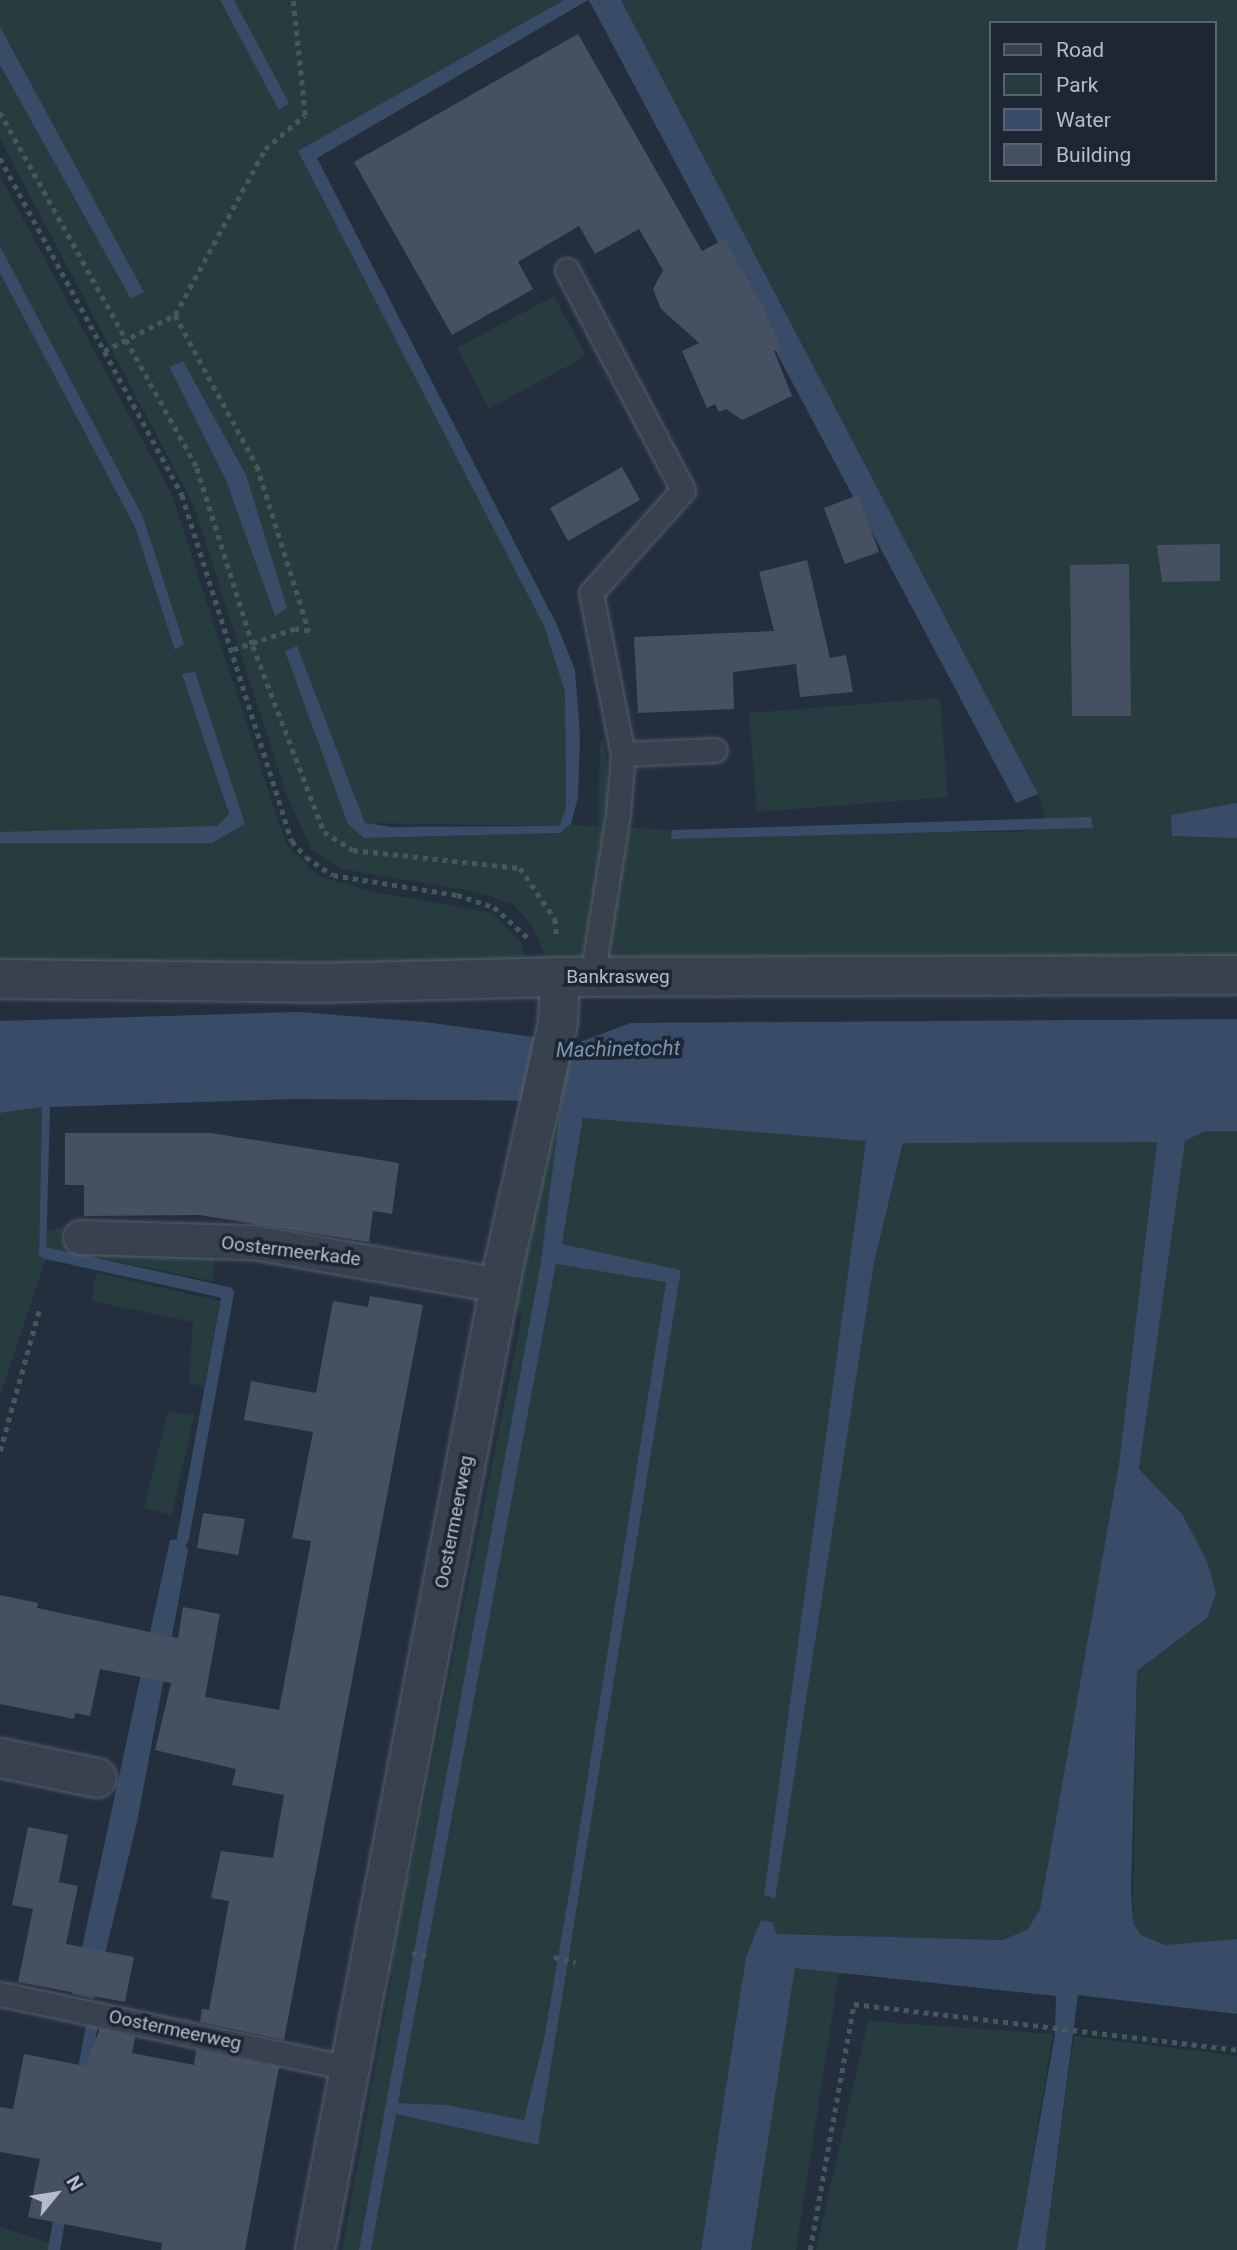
<!DOCTYPE html>
<style>
body{margin:0}
#map{position:relative;width:1237px;height:2250px;overflow:hidden;background:#242f3e;font-family:Roboto,sans-serif}
div>[style]{position:absolute}
.green>*{inset:0;background:#263c3f}
.water>*{inset:0;background:#394c67}
.stream>*{height:12px;margin:-6px;padding:0 6px;transform-origin:6px;border-radius:6px;background:#394c67}
.building>*{inset:0;background:#455162}
.path>*{height:4.5px;margin-top:-2.25px;transform-origin:0;background:repeating-linear-gradient(90deg,#44595c 0 5px,transparent 0 10px)}
.roads{filter:drop-shadow(0 0 2px #565f6c) drop-shadow(0 0 2px #565f6c)}
.service>*{height:23px;margin:-11.5px;padding:0 11.5px;transform-origin:11.5px;border-radius:11.5px;background:#38414e}
.pedestrian>*{height:33px;margin:-16.5px;padding:0 16.5px;transform-origin:16.5px;border-radius:16.5px;background:#38414e}
.minor>*{height:38px;margin:-19px;padding:0 19px;transform-origin:19px;border-radius:19px;background:#38414e}
span{translate:-50% -50%;white-space:nowrap;text-align:center;line-height:1.15;-webkit-text-stroke:7px #1d2633;paint-order:stroke}
.street-label{font-size:19px;color:#b4bcc9}
.water-label{font-size:21px;color:#7c92b1;font-style:italic}
.legend{position:absolute;left:989px;top:21px;width:228px;height:161px;box-sizing:border-box;background:#1d2633;border:2px solid #59626f;margin:0;padding:9px 12px;list-style:none;font-size:21px;color:#b4bcc9}
.legend li{display:flex;align-items:center;gap:14px;height:35px}
.legend b{width:35px;border:2px solid #59626f}
.north{position:absolute;left:21px;top:2159px;width:70px;height:70px;-webkit-text-stroke:5px #1d2633;paint-order:stroke;rotate:60deg;font-size:19px;font-weight:700;line-height:28px;text-align:center;color:#b4bcc9}
.north::after{content:'';display:block;margin:auto;width:24px;height:32px;background:#b4bcc9;clip-path:polygon(50% 0,100% 100%,50% 72%,0 100%)}
</style>
<div id="map">
<div class="green">
<div style="clip-path:polygon(evenodd,0 0,564px 0,299px 151px,544px 626px,565px 692px,566px 808px,559px 826px,365px 823px,297px 647px,364px 838px,560px 833px,571px 824px,598px 827px,600px 741px,605px 741px,610px 825px,582px 956px,548px 961px,532px 925px,513px 904px,478px 892px,342px 869px,311px 849px,285px 791px,194px 506px,0 139px,0 0,183px 361px,247px 477px,275px 615px,225px 478px,169px 367px,183px 361px)"></div>
<div style="clip-path:polygon(evenodd,621px 0,1237px 0,1237px 958px,607px 957px,625px 827px,695px 832px,1021px 832px,1083px 818px,1046px 821px,1038px 794px,621px 0,990px 23px,1214px 23px,1214px 180px,990px 180px,990px 23px)"></div>
<div style="clip-path:polygon(evenodd,0 176px,171px 493px,286px 844px,318px 876px,374px 892px,492px 913px,522px 943px,525px 961px,0 965px,0 273px,135px 527px,175px 649px,184px 644px,143px 517px,0 246px,0 176px,195px 673px,234px 832px,183px 674px,195px 673px)"></div>
<div style="clip-path:polygon(554px 296px,586px 356px,489px 409px,457px 348px)"></div>
<div style="clip-path:polygon(940px 698px,948px 797px,757px 812px,749px 713px)"></div>
<div style="clip-path:polygon(561px 1101px,541px 1261px,359px 2250px,342px 2250px,392px 1976px,385px 1963px,397px 1876px,409px 1878px,522px 1316px,509px 1301px)"></div>
<div style="clip-path:polygon(42px 1107px,39px 1254px,46px 1258px,0 1397px,0 1113px)"></div>
<div style="clip-path:polygon(583px 1118px,867px 1140px,764px 1895px,774px 1899px,874px 1263px,904px 1142px,1157px 1142px,1119px 1464px,1040px 1909px,1028px 1929px,1003px 1940px,777px 1934px,772px 1922px,761px 1920px,746px 1957px,701px 2250px,371px 2250px,396px 2114px,538px 2145px,681px 1270px,562px 1245px)"></div>
<div style="clip-path:polygon(1205px 1131px,1237px 1131px,1237px 1939px,1165px 1945px,1140px 1935px,1133px 1923px,1137px 1671px,1207px 1618px,1182px 1514px,1139px 1469px,1185px 1141px)"></div>
<div style="clip-path:polygon(62px 1227px,61px 1241px,216px 1247px,212px 1281px,46px 1247px,46px 1232px)"></div>
<div style="clip-path:polygon(556px 1264px,666px 1281px,573px 1870px,544px 2039px,524px 2120px,447px 2105px,398px 2103px)"></div>
<div style="clip-path:polygon(96px 1273px,220px 1301px,204px 1387px,189px 1383px,193px 1322px,91px 1301px)"></div>
<div style="clip-path:polygon(168px 1411px,194px 1415px,172px 1515px,144px 1508px)"></div>
<div style="clip-path:polygon(795px 1968px,839px 1972px,796px 2250px,751px 2250px)"></div>
<div style="clip-path:polygon(868px 2021px,1053px 2034px,1017px 2250px,816px 2250px)"></div>
<div style="clip-path:polygon(1074px 2036px,1237px 2056px,1237px 2250px,1045px 2250px)"></div>
<div style="clip-path:polygon(0 2227px,59px 2246px,58px 2250px,0 2250px)"></div>
</div>
<div class="water">
<div style="clip-path:polygon(220px 0,234px 0,289px 103px,279px 110px)"></div>
<div style="clip-path:polygon(564px 0,588px 0,317px 158px,557px 625px,575px 670px,580px 735px,578px 797px,571px 824px,560px 833px,364px 838px,348px 824px,285px 651px,297px 646px,365px 823px,392px 827px,559px 826px,566px 808px,565px 692px,544px 626px,298px 151px)"></div>
<div style="clip-path:polygon(589px 0,621px 0,1038px 794px,1016px 803px)"></div>
<div style="clip-path:polygon(0 27px,144px 292px,131px 299px,0 65px)"></div>
<div style="clip-path:polygon(0 246px,143px 517px,184px 644px,175px 650px,135px 527px,0 273px)"></div>
<div style="clip-path:polygon(183px 361px,246px 475px,287px 608px,275px 616px,225px 478px,169px 367px)"></div>
<div style="clip-path:polygon(195px 672px,245px 824px,212px 843px,0 843px,0 832px,217px 826px,229px 814px,182px 674px)"></div>
<div style="clip-path:polygon(1237px 803px,1237px 838px,1172px 836px,1171px 815px)"></div>
<div style="clip-path:polygon(1091px 817px,1093px 828px,671px 839px,672px 830px)"></div>
<div style="clip-path:polygon(evenodd,299px 1012px,425px 1022px,577px 1043px,631px 1023px,1237px 1019px,1237px 1131px,1205px 1131px,1185px 1141px,1139px 1469px,1182px 1514px,1207px 1561px,1216px 1593px,1207px 1618px,1137px 1671px,1131px 1889px,1133px 1923px,1141px 1935px,1165px 1945px,1237px 1939px,1237px 2014px,1078px 1995px,1045px 2250px,1017px 2250px,1055px 2034px,1056px 1996px,795px 1968px,751px 2250px,701px 2250px,746px 1957px,761px 1920px,772px 1922px,777px 1934px,1003px 1940px,1028px 1929px,1040px 1909px,1119px 1464px,1157px 1142px,903px 1143px,874px 1263px,775px 1899px,764px 1895px,866px 1141px,583px 1118px,562px 1244px,681px 1270px,538px 2145px,396px 2114px,371px 2250px,359px 2250px,541px 1261px,561px 1101px,295px 1099px,50px 1107px,46px 1258px,39px 1255px,42px 1107px,0 1113px,0 1021px,299px 1012px,556px 1264px,666px 1282px,573px 1870px,544px 2039px,524px 2120px,447px 2105px,398px 2103px,556px 1264px)"></div>
<div style="clip-path:polygon(183px 1539px,188px 1550px,137px 1822px,94px 1999px,72px 1994px,170px 1540px)"></div>
</div>
<div class="stream">
<div style="left:46px;top:1253px;width:186px;rotate:12.4deg"></div>
<div style="left:228px;top:1293px;width:250px;rotate:100.4deg"></div>
<div style="left:82px;top:2081px;width:52px;rotate:-80deg"></div>
<div style="left:54px;top:2250px;width:42px;rotate:-80.3deg"></div>
</div>
<div class="building">
<div style="clip-path:polygon(578px 34px,702px 251px,725px 239px,764px 309px,781px 349px,774px 351px,792px 396px,742px 420px,726px 409px,719px 412px,715px 404px,707px 408px,682px 351px,699px 343px,661px 309px,653px 289px,663px 270px,639px 229px,595px 254px,579px 226px,518px 262px,533px 289px,452px 335px,354px 162px)"></div>
<div style="clip-path:polygon(622px 467px,640px 500px,568px 541px,550px 508px)"></div>
<div style="clip-path:polygon(858px 495px,879px 552px,845px 564px,824px 508px)"></div>
<div style="clip-path:polygon(1220px 544px,1220px 581px,1162px 582px,1157px 545px)"></div>
<div style="clip-path:polygon(807px 560px,830px 658px,846px 655px,853px 692px,800px 697px,796px 664px,733px 672px,734px 709px,638px 713px,634px 637px,774px 631px,759px 572px)"></div>
<div style="clip-path:polygon(1129px 564px,1131px 716px,1072px 716px,1070px 565px)"></div>
<div style="clip-path:polygon(65px 1133px,211px 1133px,399px 1163px,392px 1214px,373px 1211px,369px 1242px,200px 1215px,84px 1216px,84px 1185px,65px 1185px)"></div>
<div style="clip-path:polygon(370px 1296px,423px 1305px,284px 2040px,200px 2022px,202px 2009px,209px 2010px,229px 1901px,211px 1898px,221px 1851px,273px 1858px,284px 1795px,232px 1785px,236px 1769px,155px 1750px,171px 1683px,100px 1669px,90px 1716px,75px 1713px,74px 1719px,0 1704px,0 1595px,38px 1603px,37px 1608px,178px 1638px,183px 1607px,220px 1614px,205px 1697px,279px 1710px,311px 1541px,292px 1538px,313px 1432px,244px 1420px,251px 1381px,316px 1393px,333px 1301px,368px 1307px)"></div>
<div style="clip-path:polygon(203px 1513px,245px 1519px,238px 1555px,197px 1548px)"></div>
<div style="clip-path:polygon(28px 1827px,68px 1835px,59px 1882px,78px 1886px,66px 1944px,134px 1957px,125px 2002px,18px 1982px,33px 1909px,12px 1905px)"></div>
<div style="clip-path:polygon(100px 2029px,135px 2037px,132px 2053px,194px 2065px,196px 2050px,279px 2067px,245px 2250px,161px 2250px,162px 2243px,28px 2217px,40px 2159px,0 2152px,0 2107px,13px 2109px,24px 2054px,85px 2066px)"></div>
</div>
<div class="path">
<div style="left:0;top:112px;width:407px;rotate:61deg"></div>
<div style="left:197px;top:468px;width:187px;rotate:72.5deg"></div>
<div style="left:253px;top:646px;width:199px;rotate:69.1deg"></div>
<div style="left:324px;top:832px;width:34px;rotate:32deg"></div>
<div style="left:353px;top:850px;width:168px;rotate:6.2deg"></div>
<div style="left:520px;top:868px;width:62px;rotate:55.5deg"></div>
<div style="left:555px;top:919px;width:19px;rotate:84deg"></div>
<div style="left:0;top:158px;width:383px;rotate:61.6deg"></div>
<div style="left:182px;top:495px;width:363px;rotate:72.4deg"></div>
<div style="left:292px;top:841px;width:21px;rotate:49deg"></div>
<div style="left:306px;top:857px;width:32px;rotate:34deg"></div>
<div style="left:333px;top:875px;width:126px;rotate:9.2deg"></div>
<div style="left:457px;top:895px;width:39px;rotate:18deg"></div>
<div style="left:494px;top:907px;width:46px;rotate:42.4deg"></div>
<div style="left:175px;top:315px;width:172px;rotate:61.5deg"></div>
<div style="left:257px;top:466px;width:173px;rotate:72.5deg"></div>
<div style="left:309px;top:631px;width:14px;rotate:-172deg"></div>
<div style="left:295px;top:629px;width:65px;rotate:161.3deg"></div>
<div style="left:104px;top:351px;width:80px;rotate:-26.9deg"></div>
<div style="left:175px;top:315px;width:189px;rotate:-61.5deg"></div>
<div style="left:265px;top:149px;width:52px;rotate:-40.4deg"></div>
<div style="left:305px;top:115px;width:116px;rotate:-96deg"></div>
<div style="left:0;top:1451px;width:149px;rotate:-74.5deg"></div>
<div style="left:412px;top:1953px;width:14px;rotate:12deg"></div>
<div style="left:554px;top:1957px;width:22px;rotate:13deg"></div>
<div style="left:810px;top:2250px;width:250px;rotate:-79.9deg"></div>
<div style="left:854px;top:2004px;width:386px;rotate:6.8deg"></div>
</div>
<div class="roads">
<div class="service">
<div style="left:567px;top:270px;width:249px;rotate:62.2deg"></div>
<div style="left:683px;top:490px;width:138px;rotate:131.8deg"></div>
<div style="left:591px;top:593px;width:164px;rotate:78.8deg"></div>
<div style="left:623px;top:754px;width:92px;rotate:-2.5deg"></div>
<div style="left:592px;top:977px;width:165px;rotate:-80.9deg"></div>
<div style="left:618px;top:814px;width:60px;rotate:-85.2deg"></div>
<div style="left:0;top:1994px;width:357px;rotate:12deg"></div>
</div>
<div class="pedestrian">
<div style="left:80px;top:1237px;width:173px;rotate:1.7deg"></div>
<div style="left:253px;top:1242px;width:251px;rotate:9.9deg"></div>
</div>
<div class="minor">
<div style="left:0;top:979px;width:317px;rotate:0.7deg"></div>
<div style="left:317px;top:983px;width:243px;rotate:-1.4deg"></div>
<div style="left:560px;top:977px;width:677px;rotate:-0.17deg"></div>
<div style="left:0;top:1758px;width:99px;rotate:11.7deg"></div>
<div style="left:315px;top:2250px;width:1004px;rotate:-79.15deg"></div>
<div style="left:504px;top:1264px;width:248px;rotate:-77.4deg"></div>
<div style="left:558px;top:1022px;width:45px;rotate:-87.5deg"></div>
</div>
</div>
<div class="street-label">
<span style="left:618px;top:977px">Bankrasweg</span>
<span style="left:291px;top:1251px;rotate:7deg">Oostermeerkade</span>
<span style="left:454px;top:1522px;rotate:-79deg">Oostermeerweg</span>
<span style="left:175px;top:2030px;rotate:12deg">Oostermeerweg</span>
</div>
<div class="water-label">
<span style="left:618px;top:1049px;rotate:-1deg">Machinetocht</span>
</div>
<ul class="legend">
<li><b style="height:9px;background:#38414e"></b>Road</li>
<li><b style="height:19px;background:#263c3f"></b>Park</li>
<li><b style="height:19px;background:#394c67"></b>Water</li>
<li><b style="height:19px;background:#455162"></b>Building</li>
</ul>
<div class="north">N</div>
</div>
